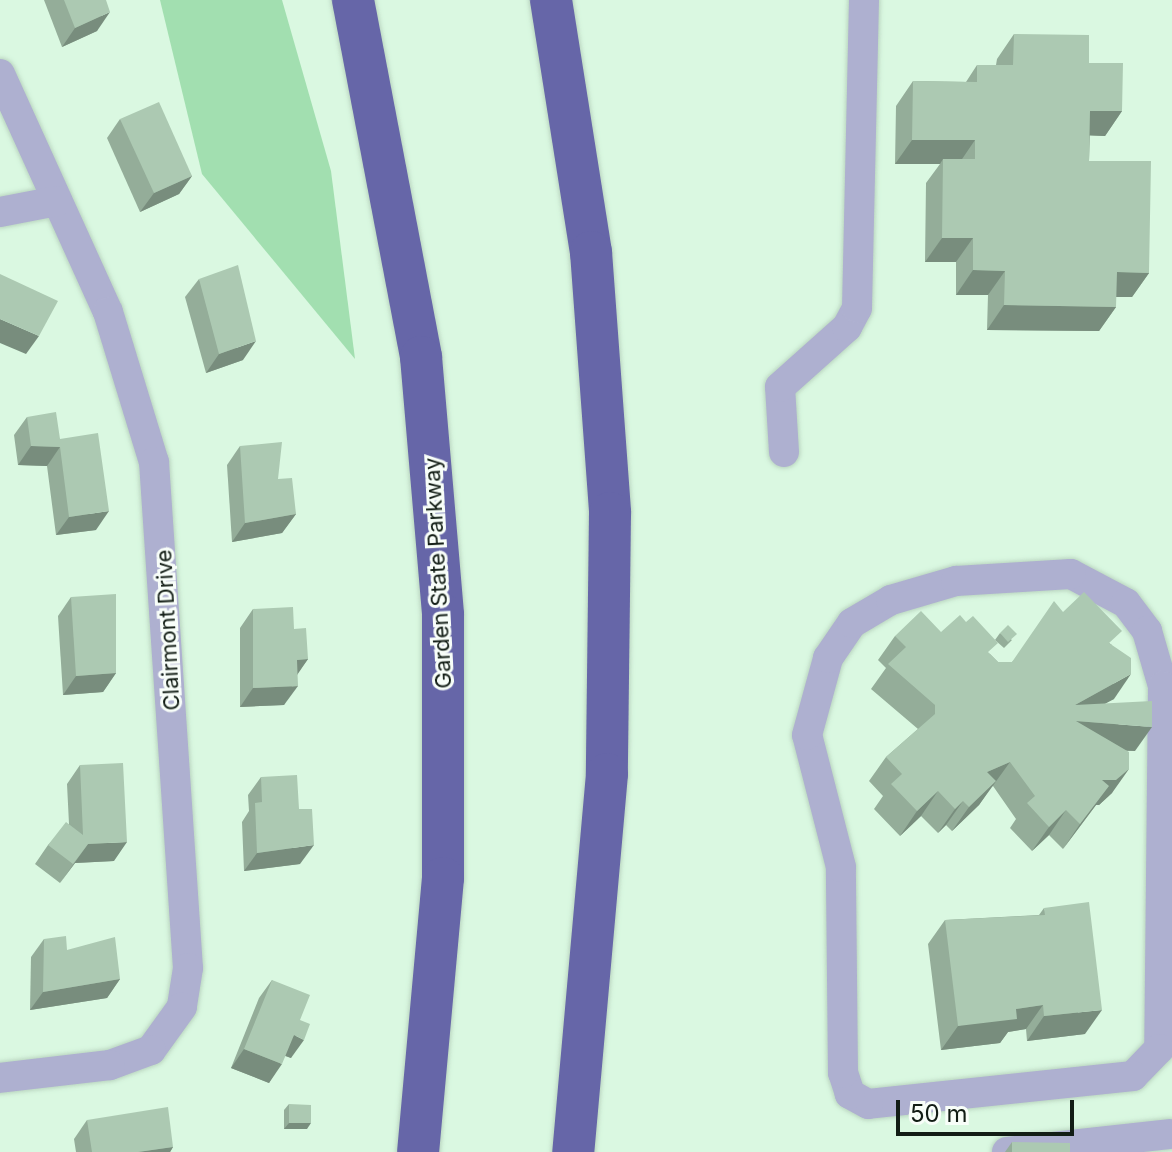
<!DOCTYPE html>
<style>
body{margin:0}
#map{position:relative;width:1172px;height:1152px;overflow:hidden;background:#daf8e1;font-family:Inter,sans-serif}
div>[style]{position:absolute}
.green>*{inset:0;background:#a2dfb0}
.roads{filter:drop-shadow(0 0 2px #bad5c0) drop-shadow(0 0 2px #bad5c0)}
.minor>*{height:30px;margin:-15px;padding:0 15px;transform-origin:15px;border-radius:15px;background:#aeb0d0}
.highway>*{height:42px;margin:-21px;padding:0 21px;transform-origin:21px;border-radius:21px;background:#6666a8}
.wall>*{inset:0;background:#94ad99}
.shaded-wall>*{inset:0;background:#788d7d}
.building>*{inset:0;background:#acc9b2}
span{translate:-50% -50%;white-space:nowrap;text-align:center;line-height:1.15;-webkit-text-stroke:6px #f8fef9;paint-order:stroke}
.street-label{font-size:22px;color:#121d15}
.scale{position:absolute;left:896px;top:1100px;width:178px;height:36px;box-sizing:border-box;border:4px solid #121d15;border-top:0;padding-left:10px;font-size:24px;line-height:28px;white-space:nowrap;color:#121d15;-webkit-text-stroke:6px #f8fef9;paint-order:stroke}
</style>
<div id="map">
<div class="green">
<div style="clip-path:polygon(160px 0,282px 0,331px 171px,355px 359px,202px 174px)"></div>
</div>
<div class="roads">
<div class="minor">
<div style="left:0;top:74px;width:261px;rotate:65.6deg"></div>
<div style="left:108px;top:312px;width:157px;rotate:73deg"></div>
<div style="left:154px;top:462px;width:507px;rotate:86.16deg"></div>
<div style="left:188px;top:968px;width:39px;rotate:99deg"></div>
<div style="left:182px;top:1007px;width:53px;rotate:125.8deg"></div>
<div style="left:151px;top:1050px;width:44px;rotate:159.9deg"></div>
<div style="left:110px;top:1065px;width:111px;rotate:173.3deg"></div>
<div style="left:0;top:212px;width:58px;rotate:-10.9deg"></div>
<div style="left:784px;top:452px;width:65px;rotate:-93.5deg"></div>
<div style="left:780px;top:387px;width:90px;rotate:-41.8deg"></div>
<div style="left:847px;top:327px;width:21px;rotate:-62deg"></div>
<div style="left:857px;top:308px;width:308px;rotate:-88.7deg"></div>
<div style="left:1071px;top:574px;width:62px;rotate:27.8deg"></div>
<div style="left:1126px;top:603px;width:35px;rotate:53deg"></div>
<div style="left:1147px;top:631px;width:57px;rotate:73.8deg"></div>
<div style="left:1163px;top:686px;width:363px;rotate:90.6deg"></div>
<div style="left:1159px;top:1049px;width:37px;rotate:134deg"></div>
<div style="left:1133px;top:1076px;width:266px;rotate:174deg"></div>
<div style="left:868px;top:1104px;width:21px;rotate:-151deg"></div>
<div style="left:850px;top:1094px;width:22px;rotate:-108deg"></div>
<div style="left:843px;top:1073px;width:206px;rotate:-90.6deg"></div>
<div style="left:841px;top:867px;width:136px;rotate:-104.4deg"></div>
<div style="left:807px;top:735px;width:80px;rotate:-74.7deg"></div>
<div style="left:828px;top:658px;width:42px;rotate:-55.6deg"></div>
<div style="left:852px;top:623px;width:45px;rotate:-30.5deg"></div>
<div style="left:891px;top:600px;width:68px;rotate:-16.3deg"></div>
<div style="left:956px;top:581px;width:115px;rotate:-3.5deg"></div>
<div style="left:1007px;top:1152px;width:163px;rotate:-6.3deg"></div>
</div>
<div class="highway">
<div style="left:353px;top:0;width:363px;rotate:79.2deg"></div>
<div style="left:421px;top:357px;width:259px;rotate:85.1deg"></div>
<div style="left:443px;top:615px;width:263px;rotate:90deg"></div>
<div style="left:443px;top:878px;width:275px;rotate:95.2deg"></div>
<div style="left:551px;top:0;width:255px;rotate:81deg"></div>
<div style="left:591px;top:252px;width:262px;rotate:85.8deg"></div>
<div style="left:610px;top:513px;width:261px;rotate:90.7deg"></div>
<div style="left:607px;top:774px;width:380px;rotate:95.1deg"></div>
</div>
</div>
<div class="wall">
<div style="clip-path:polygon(44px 0,106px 0,97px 31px,62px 47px)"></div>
<div style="clip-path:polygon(1014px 34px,1089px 63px,1122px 111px,1105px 136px,1090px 135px,1089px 161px,1149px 273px,1132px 297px,1116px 297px,1116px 307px,1099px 331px,987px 330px,988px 295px,956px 295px,956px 262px,925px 262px,926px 183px,940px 164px,895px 164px,896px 106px,913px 81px,966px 82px,977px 65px,996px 65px,997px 59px)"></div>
<div style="clip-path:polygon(120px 119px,192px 176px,179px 194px,140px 212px,107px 138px)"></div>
<div style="clip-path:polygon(199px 279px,243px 360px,206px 373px,185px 297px)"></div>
<div style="clip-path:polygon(27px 417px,60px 439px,96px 530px,56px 535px,47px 466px,18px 465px,14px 435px)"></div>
<div style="clip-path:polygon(240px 446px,278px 479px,296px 514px,282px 533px,232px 542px,227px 465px)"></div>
<div style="clip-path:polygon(71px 597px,116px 673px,103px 692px,63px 695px,58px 616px)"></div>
<div style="clip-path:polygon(253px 609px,294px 629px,308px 659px,297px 674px,284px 705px,240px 707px,240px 628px)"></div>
<div style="clip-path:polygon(1063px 612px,1112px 645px,1114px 699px,1105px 703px,1135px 751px,1126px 751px,1112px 793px,1099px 805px,1096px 805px,1063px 849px,1049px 835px,1032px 851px,1010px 828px,1016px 819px,993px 786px,991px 787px,979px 805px,952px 831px,946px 825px,938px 833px,921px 816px,900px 836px,874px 809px,883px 796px,869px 781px,886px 757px,918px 729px,871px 689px,886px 668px,878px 660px,895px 636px,941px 632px,990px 654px,998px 662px,1012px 662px)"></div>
<div style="clip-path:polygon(1000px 633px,1012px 640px,1004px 648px,995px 640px)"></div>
<div style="clip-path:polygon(80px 765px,114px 861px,75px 863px,60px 883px,35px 864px,48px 845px,69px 824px,67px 784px)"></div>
<div style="clip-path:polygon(261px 777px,300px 864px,244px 871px,242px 822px,249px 811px,248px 795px)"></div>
<div style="clip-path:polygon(1044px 908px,1085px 1034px,1027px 1041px,1026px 1029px,1008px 1032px,1000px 1043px,941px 1050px,928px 944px,945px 920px,1039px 915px)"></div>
<div style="clip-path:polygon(44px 939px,120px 979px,107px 998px,30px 1010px,31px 957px)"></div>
<div style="clip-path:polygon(272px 980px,300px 1020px,291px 1058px,285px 1056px,269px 1083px,231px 1068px,259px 998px)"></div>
<div style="clip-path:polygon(289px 1104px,307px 1129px,284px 1129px,284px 1110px)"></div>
<div style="clip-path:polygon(87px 1120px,173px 1147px,170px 1152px,76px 1152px,74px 1139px)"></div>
<div style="clip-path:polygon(1012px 1142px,1070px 1152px,1005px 1152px)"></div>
</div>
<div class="shaded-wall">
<div style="clip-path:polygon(110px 12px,97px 31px,62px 47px,75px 28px)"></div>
<div style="clip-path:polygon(1090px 111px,1122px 111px,1105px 136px,1073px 135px)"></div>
<div style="clip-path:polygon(912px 140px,975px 140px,958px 165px,943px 159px,940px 164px,895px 164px)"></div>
<div style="clip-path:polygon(192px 176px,179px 194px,140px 212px,154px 193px)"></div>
<div style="clip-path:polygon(942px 238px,973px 238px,956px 262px,925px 262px)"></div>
<div style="clip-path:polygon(973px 270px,1005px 271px,988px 295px,956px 295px)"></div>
<div style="clip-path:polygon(1117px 272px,1149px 273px,1132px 297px,1100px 297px)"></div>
<div style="clip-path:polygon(1004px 305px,1116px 307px,1099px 331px,987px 330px)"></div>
<div style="clip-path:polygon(0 319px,39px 336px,26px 354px,0 343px)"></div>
<div style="clip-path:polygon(256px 341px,243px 360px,206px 373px,219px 354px)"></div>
<div style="clip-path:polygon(31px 446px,60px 447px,47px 466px,18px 465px)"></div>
<div style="clip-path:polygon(109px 511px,96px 530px,56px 535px,69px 517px)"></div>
<div style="clip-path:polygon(296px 514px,282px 533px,232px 542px,245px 523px)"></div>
<div style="clip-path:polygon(308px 659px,295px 678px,297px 660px)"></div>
<div style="clip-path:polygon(116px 673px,103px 692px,63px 695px,76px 676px)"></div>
<div style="clip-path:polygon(1131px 674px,1114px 699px,1058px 729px,1075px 705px)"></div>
<div style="clip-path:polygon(298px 686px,284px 705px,240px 707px,253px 688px)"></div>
<div style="clip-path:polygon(1076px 721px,1152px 727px,1135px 751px,1059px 745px)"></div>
<div style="clip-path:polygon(1010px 762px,979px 805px,952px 831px,969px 807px,987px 772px)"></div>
<div style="clip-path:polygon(1129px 769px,1112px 793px,1099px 805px,1096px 805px,1063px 849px,1080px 824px,1102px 780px)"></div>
<div style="clip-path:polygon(938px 791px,921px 816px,900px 836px,917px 811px)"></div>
<div style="clip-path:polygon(963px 801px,946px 825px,938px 833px,955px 809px)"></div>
<div style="clip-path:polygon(1066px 810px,1049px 835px,1032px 851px,1049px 827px)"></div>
<div style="clip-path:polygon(127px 842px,114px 861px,75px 863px,60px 883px,88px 844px)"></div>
<div style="clip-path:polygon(314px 845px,300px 864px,244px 871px,257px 853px)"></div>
<div style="clip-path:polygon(120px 979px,107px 998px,30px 1010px,43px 992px)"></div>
<div style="clip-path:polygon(1043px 1005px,1026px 1029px,1008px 1032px,1000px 1043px,941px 1050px,958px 1026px,1016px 1009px)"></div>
<div style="clip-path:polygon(1102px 1010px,1085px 1034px,1027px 1041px,1044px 1016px)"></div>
<div style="clip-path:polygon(294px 1035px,304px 1040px,291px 1058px,281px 1054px)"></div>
<div style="clip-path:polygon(244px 1049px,282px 1064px,269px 1083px,231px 1068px)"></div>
<div style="clip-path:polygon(289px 1123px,311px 1123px,307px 1129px,284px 1129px)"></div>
<div style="clip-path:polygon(173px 1147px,170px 1152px,138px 1152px)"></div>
</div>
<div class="building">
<div style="clip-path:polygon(64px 0,106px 0,110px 12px,75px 28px)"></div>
<div style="clip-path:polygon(1014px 34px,1089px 35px,1089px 63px,1123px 63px,1122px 111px,1090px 111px,1089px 161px,1151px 161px,1149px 273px,1117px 272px,1116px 307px,1004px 305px,1005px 271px,973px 270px,973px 238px,942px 238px,943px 159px,975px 159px,975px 140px,912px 140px,913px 81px,977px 82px,977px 65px,1013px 65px)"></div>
<div style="clip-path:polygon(159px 102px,192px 176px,154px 193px,120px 119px)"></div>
<div style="clip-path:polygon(238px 265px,256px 341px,219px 354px,199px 279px)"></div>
<div style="clip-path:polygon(0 274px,58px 301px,39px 336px,0 319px)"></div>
<div style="clip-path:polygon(56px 412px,60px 439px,98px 433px,109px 511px,69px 517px,60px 447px,31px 446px,27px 417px)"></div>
<div style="clip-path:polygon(282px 442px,278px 479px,292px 478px,296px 514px,245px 523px,240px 446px)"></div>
<div style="clip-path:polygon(1084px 592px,1122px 631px,1109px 643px,1131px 658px,1131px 674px,1075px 705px,1152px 701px,1152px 727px,1076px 721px,1129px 752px,1129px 769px,1116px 780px,1102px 780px,1109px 786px,1080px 824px,1066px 810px,1049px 827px,1027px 803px,1035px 796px,1010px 762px,987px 772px,996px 781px,969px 807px,963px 801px,955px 809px,938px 791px,917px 811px,891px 784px,902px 774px,886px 757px,935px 714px,935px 705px,888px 664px,906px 647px,895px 636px,921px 611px,941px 632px,960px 615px,966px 622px,973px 616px,998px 643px,988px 652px,998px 662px,1012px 662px,1054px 601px,1063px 612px)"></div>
<div style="clip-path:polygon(116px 594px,116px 673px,76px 676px,71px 597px)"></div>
<div style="clip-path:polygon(293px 607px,294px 629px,306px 628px,308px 659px,297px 660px,298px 686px,253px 688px,253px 609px)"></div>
<div style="clip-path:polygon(1008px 625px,1017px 634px,1008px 642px,1000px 633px)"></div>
<div style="clip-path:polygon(123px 763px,127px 842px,88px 844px,73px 864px,48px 845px,66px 822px,83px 835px,80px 765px)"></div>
<div style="clip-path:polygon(297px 775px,299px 809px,312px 809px,314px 845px,257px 853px,255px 803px,262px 802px,261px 777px)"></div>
<div style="clip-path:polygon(1089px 902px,1102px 1010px,1044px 1016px,1043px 1005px,1016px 1009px,1017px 1019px,958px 1026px,945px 920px,1045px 915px,1044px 908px)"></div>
<div style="clip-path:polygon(66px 936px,67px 950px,115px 937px,120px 979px,43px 992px,44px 939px)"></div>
<div style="clip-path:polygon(272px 980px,310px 995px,300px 1020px,310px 1024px,304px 1040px,294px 1035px,282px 1064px,244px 1049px)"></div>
<div style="clip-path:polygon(289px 1104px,311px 1105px,311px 1123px,289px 1123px)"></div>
<div style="clip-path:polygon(168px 1107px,173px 1147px,138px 1152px,92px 1152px,87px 1120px)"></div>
<div style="clip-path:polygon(1012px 1142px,1070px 1143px,1070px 1152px,1012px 1152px)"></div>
</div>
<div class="street-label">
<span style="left:438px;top:573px;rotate:-93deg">Garden State Parkway</span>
<span style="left:168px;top:630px;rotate:-93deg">Clairmont Drive</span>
</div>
<div class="scale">50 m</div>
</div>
